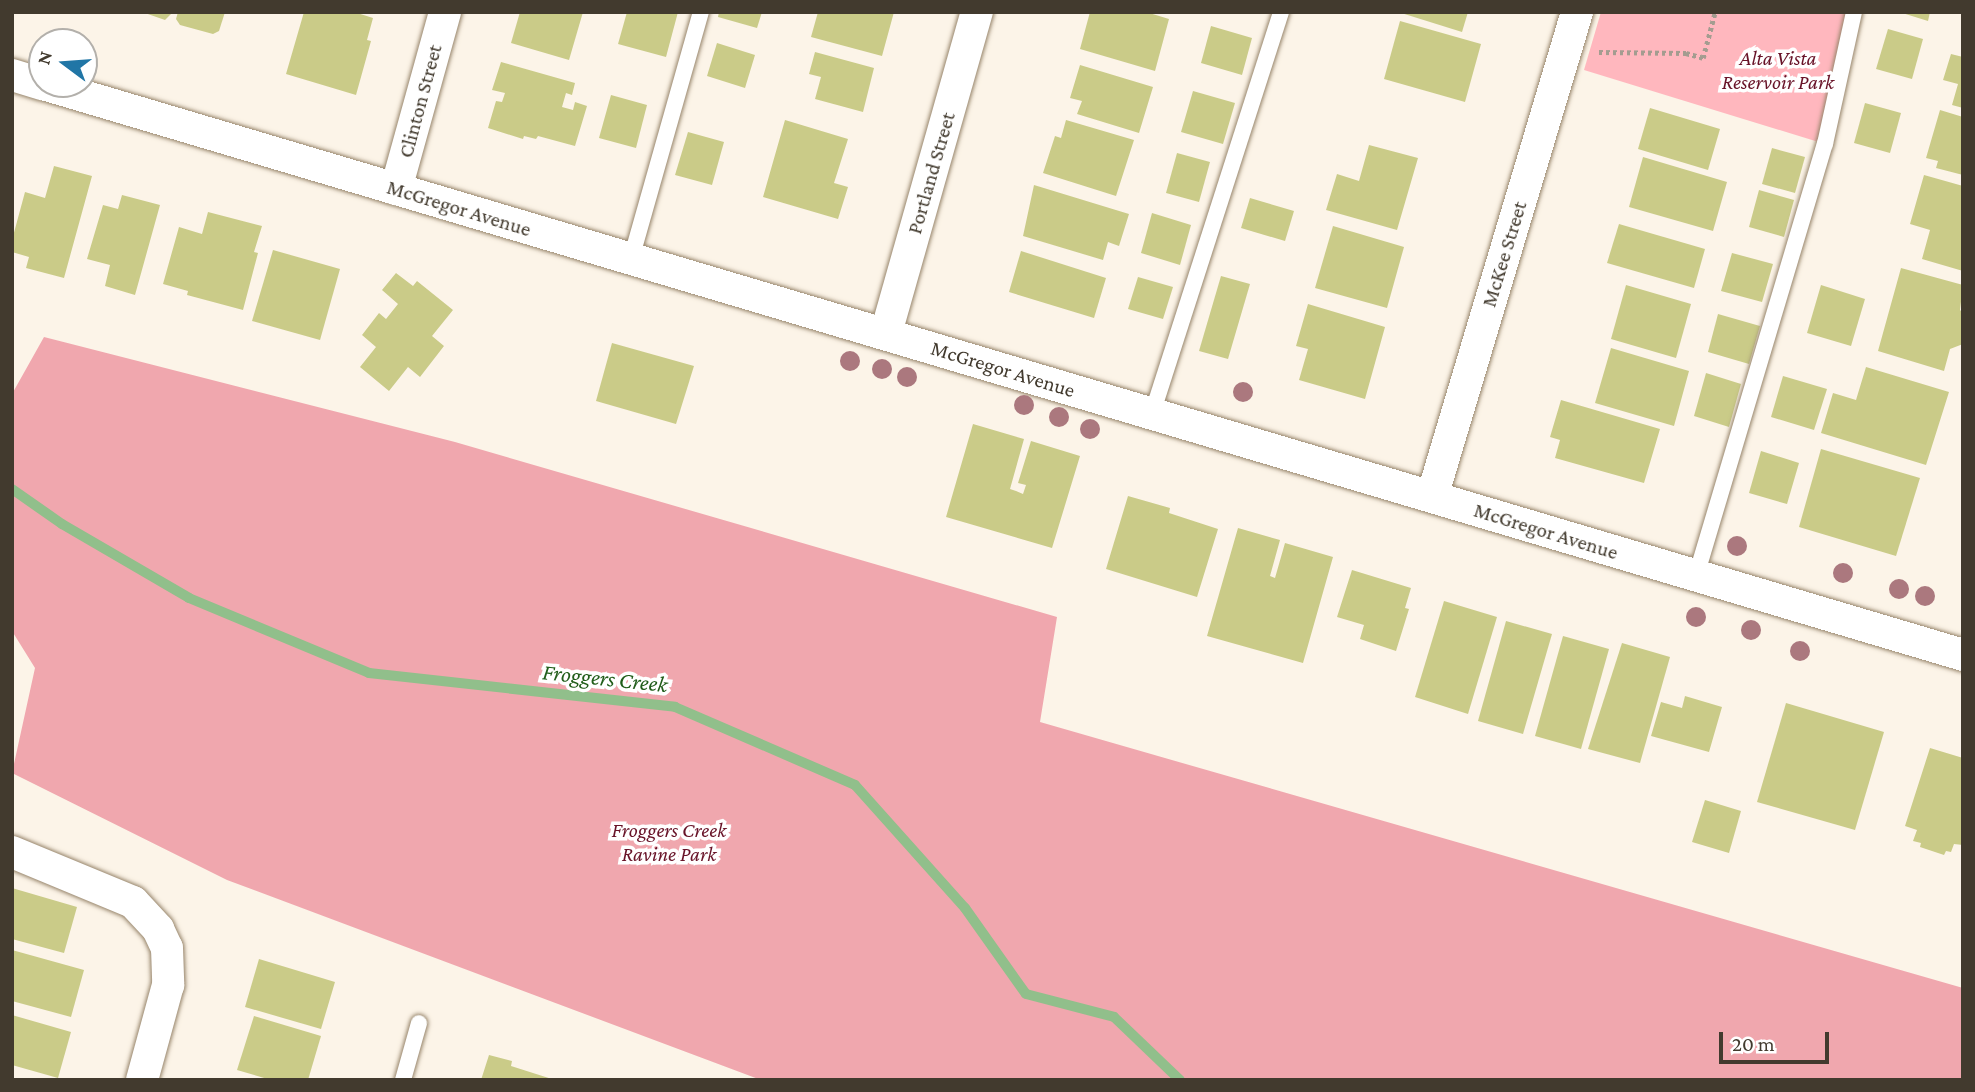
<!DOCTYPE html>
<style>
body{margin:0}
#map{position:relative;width:1975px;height:1092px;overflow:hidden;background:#fcf4e8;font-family:"Crimson Pro",serif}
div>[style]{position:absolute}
.green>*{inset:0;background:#ffb7be}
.forest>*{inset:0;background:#f0a7ae}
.stream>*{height:10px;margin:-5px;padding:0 5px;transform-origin:5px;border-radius:5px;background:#91bf8b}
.building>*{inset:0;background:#cacb88}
.path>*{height:4.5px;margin-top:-2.25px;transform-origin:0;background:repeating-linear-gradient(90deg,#a49c90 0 3.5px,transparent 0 7px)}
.roads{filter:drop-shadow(0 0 2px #97856b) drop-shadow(0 0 2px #97856b)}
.lane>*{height:16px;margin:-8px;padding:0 8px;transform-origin:8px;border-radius:8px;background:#fff}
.street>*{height:32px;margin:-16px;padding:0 16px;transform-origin:16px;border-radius:16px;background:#fff}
.trees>*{width:20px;height:20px;margin:-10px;border-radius:50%;background:#ab787e}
span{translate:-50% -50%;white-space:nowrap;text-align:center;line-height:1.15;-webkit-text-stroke:7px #fff;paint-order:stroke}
.park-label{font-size:21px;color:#681328;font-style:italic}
.street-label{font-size:21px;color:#423a2e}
.water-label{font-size:23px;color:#215d1a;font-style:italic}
.frame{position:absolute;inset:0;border:14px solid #423a2e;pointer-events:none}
.north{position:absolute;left:28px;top:28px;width:70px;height:70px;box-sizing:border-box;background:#fff;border:2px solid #b3b0ab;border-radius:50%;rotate:286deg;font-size:19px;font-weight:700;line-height:28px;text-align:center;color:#423a2e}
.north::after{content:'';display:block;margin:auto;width:24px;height:32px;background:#2176a6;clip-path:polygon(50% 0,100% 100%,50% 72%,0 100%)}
.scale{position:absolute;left:1719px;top:1032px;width:110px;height:32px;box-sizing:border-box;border:4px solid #423a2e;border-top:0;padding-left:9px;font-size:21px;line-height:24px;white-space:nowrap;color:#423a2e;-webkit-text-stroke:5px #fff;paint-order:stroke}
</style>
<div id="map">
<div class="green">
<div style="clip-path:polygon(1601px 12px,1854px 12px,1825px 144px,1584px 70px)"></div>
</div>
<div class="forest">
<div style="clip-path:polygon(44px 337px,455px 442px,1057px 617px,1040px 722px,1963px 988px,1963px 1080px,761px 1080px,227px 880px,12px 773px,35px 668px,12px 631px,12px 394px)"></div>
</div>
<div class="stream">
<div style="left:12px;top:489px;width:61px;rotate:35deg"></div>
<div style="left:62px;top:524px;width:147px;rotate:30.2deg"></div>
<div style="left:189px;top:598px;width:195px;rotate:22.6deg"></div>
<div style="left:369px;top:673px;width:308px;rotate:6.3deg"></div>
<div style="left:675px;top:707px;width:196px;rotate:23.4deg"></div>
<div style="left:855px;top:785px;width:165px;rotate:48.2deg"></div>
<div style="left:965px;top:908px;width:105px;rotate:54.7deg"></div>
<div style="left:1026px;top:994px;width:91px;rotate:14.6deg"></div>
<div style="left:1114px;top:1017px;width:91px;rotate:43.7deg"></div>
</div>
<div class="building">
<div style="clip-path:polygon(142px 12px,173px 12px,165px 20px)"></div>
<div style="clip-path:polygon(178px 12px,225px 12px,219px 31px,213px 34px,180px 25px,176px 19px)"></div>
<div style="clip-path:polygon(304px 12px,354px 12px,373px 18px,367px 40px,371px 41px,356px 95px,286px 74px)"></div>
<div style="clip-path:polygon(520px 12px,583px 12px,569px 60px,511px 43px)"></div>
<div style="clip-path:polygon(627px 12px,678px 12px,666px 57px,618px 44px)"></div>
<div style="clip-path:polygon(719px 12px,762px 12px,757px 28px,718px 17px)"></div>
<div style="clip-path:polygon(818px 12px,894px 12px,882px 56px,811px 37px)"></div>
<div style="clip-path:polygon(1090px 12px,1146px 12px,1169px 19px,1155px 71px,1080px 49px)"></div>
<div style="clip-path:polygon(1398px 12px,1468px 12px,1462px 32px)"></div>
<div style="clip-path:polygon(1899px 12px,1930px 12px,1928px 21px)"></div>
<div style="clip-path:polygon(1400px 21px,1481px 44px,1465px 102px,1384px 79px)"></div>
<div style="clip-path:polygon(1211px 26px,1252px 38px,1242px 75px,1201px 63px)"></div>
<div style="clip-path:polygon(1888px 29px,1923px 39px,1912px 79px,1876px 69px)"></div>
<div style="clip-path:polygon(717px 43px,755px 55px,745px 88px,707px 76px)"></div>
<div style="clip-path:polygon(815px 52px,874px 68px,863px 112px,815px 99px,821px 77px,809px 74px)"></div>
<div style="clip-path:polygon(1951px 54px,1963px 57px,1963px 108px,1952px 105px,1958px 84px,1943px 80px)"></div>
<div style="clip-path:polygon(501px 62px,575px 83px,572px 95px,566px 93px,562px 107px,573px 110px,575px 102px,587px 106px,575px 146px,538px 136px,536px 139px,524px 136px,523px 139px,488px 128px,496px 101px,502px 102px,505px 93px,492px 90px)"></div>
<div style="clip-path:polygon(1080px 65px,1153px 87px,1139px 133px,1077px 114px,1082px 101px,1070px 98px)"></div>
<div style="clip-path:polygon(1193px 91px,1235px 103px,1223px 144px,1181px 132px)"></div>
<div style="clip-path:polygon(611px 95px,647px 105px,636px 148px,599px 138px)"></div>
<div style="clip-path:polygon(1865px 103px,1901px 113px,1890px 153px,1854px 143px)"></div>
<div style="clip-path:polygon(1650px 108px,1720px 129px,1708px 170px,1638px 149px)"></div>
<div style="clip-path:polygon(1940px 110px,1963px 117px,1963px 175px,1936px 168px,1938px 161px,1926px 158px)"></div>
<div style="clip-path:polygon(785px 120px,848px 139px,834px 183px,848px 187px,838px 219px,763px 197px)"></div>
<div style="clip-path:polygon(1066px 120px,1134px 140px,1116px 196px,1043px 173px,1055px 136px,1061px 138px)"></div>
<div style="clip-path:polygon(688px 132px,724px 142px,712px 185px,675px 175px)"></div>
<div style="clip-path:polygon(1369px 145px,1418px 158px,1397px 230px,1326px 210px,1337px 174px,1359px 181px)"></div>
<div style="clip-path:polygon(1772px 148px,1805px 157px,1795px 193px,1762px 184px)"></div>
<div style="clip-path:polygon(1177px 153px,1210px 162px,1199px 202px,1166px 193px)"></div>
<div style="clip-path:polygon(1643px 157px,1727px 182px,1713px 231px,1629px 207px)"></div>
<div style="clip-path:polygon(54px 166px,92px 176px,64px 278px,26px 268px,29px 257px,12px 252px,12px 240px,25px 192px,45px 198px)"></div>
<div style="clip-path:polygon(1924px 175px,1963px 186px,1963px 271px,1922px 259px,1930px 230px,1910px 224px)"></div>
<div style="clip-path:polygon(1034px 185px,1129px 214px,1119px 246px,1108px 242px,1103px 260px,1023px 236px)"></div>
<div style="clip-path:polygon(1759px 190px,1794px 200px,1784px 237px,1749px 227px)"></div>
<div style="clip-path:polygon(122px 195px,160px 205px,135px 295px,105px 286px,110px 265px,87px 259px,103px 205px,118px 209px)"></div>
<div style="clip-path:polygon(1250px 198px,1294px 211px,1285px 241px,1241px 228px)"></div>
<div style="clip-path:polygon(208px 212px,262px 226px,254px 252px,258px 253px,243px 310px,187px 295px,188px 291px,163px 284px,179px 227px,202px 234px)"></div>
<div style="clip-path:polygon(1152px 213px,1191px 225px,1180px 265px,1141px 253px)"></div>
<div style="clip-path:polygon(1619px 224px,1705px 249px,1694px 288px,1607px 263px)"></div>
<div style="clip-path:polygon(1333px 226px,1404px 247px,1387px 308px,1315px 288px)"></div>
<div style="clip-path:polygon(273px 250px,340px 269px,320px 340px,252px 321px)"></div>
<div style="clip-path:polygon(1021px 251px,1106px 278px,1094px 318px,1009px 292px)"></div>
<div style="clip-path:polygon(1732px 253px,1773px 264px,1762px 302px,1721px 291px)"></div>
<div style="clip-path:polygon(1901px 268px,1963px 285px,1960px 310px,1963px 313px,1963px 344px,1950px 349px,1944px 371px,1878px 351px)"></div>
<div style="clip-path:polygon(396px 273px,413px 286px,417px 281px,453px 310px,432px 336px,444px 346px,420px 377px,408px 367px,389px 391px,360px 367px,376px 347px,362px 335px,379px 313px,386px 319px,398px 304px,382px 290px)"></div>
<div style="clip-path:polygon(1221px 276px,1250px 284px,1228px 359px,1199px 351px)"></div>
<div style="clip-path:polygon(1138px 277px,1173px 287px,1163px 319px,1128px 309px)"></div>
<div style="clip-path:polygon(1626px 285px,1691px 304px,1676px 358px,1611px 339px)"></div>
<div style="clip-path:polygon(1821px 285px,1865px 299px,1851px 346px,1807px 333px)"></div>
<div style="clip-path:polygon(1308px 304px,1385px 327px,1365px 399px,1299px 380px,1308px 349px,1296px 346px)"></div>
<div style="clip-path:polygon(1718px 314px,1760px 326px,1749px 364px,1708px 352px)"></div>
<div style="clip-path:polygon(612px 343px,694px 366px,676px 424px,596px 401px)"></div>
<div style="clip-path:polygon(1611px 348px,1689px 371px,1674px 426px,1595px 403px)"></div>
<div style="clip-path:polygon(1866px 367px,1949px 392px,1926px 465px,1821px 433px,1833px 393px,1856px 400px)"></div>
<div style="clip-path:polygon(1706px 373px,1741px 384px,1729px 427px,1694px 416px)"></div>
<div style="clip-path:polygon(1783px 376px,1827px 389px,1814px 430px,1771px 417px)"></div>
<div style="clip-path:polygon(1561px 400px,1660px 429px,1644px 483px,1555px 458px,1560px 440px,1550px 437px)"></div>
<div style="clip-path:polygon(973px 424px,1024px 439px,1010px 489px,1016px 491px,1023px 494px,1026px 485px,1018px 483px,1031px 441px,1080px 456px,1052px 548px,946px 517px)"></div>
<div style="clip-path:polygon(1821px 449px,1920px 478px,1896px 556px,1799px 527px)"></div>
<div style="clip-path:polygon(1761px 451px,1799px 463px,1787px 504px,1749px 493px)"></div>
<div style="clip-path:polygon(1128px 496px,1170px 508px,1169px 513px,1218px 529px,1197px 597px,1106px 569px)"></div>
<div style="clip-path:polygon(1238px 528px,1280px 540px,1270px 576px,1275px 578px,1285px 543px,1333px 557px,1303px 663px,1207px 636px)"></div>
<div style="clip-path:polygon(1352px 570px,1411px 588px,1405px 608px,1409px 609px,1396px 651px,1360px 639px,1364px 625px,1337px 617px)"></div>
<div style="clip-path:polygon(1444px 601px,1497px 617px,1468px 714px,1415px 697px)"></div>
<div style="clip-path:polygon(1506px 621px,1552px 634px,1523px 734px,1478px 721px)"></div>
<div style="clip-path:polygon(1563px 636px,1609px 649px,1581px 749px,1535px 736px)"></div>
<div style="clip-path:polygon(1622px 643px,1670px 657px,1640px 763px,1588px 749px)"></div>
<div style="clip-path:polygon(1685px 696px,1722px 707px,1709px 752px,1651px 736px,1661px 702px,1682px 708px)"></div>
<div style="clip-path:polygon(1786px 703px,1884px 732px,1855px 830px,1757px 802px)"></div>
<div style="clip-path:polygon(1930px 748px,1963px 758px,1963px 845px,1954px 844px,1951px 852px,1946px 851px,1944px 855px,1920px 847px,1921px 843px,1913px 841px,1917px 830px,1905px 826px)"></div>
<div style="clip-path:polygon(1705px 800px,1741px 811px,1729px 853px,1692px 842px)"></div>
<div style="clip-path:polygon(12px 888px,77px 907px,64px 953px,12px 939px)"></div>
<div style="clip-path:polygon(12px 950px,84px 970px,71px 1017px,12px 1001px)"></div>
<div style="clip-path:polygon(259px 959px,335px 982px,321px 1029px,245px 1007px)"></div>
<div style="clip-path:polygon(12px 1015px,71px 1032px,58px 1078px,12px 1065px)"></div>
<div style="clip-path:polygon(254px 1016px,321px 1036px,308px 1080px,271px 1080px,237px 1070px)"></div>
<div style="clip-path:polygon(489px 1055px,512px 1061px,511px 1066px,555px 1080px,481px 1080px)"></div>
</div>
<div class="path">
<div style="left:1599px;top:52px;width:87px;rotate:0.7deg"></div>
<div style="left:1686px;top:53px;width:18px;rotate:16deg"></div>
<div style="left:1703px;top:58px;width:48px;rotate:-75.4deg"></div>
</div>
<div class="roads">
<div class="lane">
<div style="left:631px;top:259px;width:257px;rotate:-74.2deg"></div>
<div style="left:1152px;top:414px;width:422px;rotate:-72.2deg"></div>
<div style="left:1696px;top:576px;width:451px;rotate:-73.4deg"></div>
<div style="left:1825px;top:144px;width:135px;rotate:-77.6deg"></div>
<div style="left:403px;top:1080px;width:59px;rotate:-74.3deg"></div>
</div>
<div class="street">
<div style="left:12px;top:75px;width:31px;rotate:17deg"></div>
<div style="left:43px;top:84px;width:2003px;rotate:16.56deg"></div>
<div style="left:396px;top:189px;width:184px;rotate:-74.5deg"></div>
<div style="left:886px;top:333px;width:334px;rotate:-74.2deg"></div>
<div style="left:1432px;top:497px;width:506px;rotate:-73.35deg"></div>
<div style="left:12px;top:852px;width:131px;rotate:22.5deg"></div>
<div style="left:133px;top:902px;width:37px;rotate:47deg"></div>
<div style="left:158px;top:929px;width:21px;rotate:65deg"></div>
<div style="left:167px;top:948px;width:37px;rotate:88deg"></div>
<div style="left:168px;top:985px;width:98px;rotate:105.3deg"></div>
</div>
</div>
<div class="trees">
<div style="left:850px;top:361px"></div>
<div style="left:882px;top:369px"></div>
<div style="left:907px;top:377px"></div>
<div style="left:1243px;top:392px"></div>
<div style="left:1024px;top:405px"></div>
<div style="left:1059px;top:417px"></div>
<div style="left:1090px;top:429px"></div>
<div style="left:1737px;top:546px"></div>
<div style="left:1843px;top:573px"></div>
<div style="left:1899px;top:589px"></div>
<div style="left:1925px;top:596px"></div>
<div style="left:1696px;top:617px"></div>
<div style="left:1751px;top:630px"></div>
<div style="left:1800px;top:651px"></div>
</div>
<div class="park-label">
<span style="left:1778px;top:70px">Alta Vista<br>Reservoir Park</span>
<span style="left:669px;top:842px">Froggers Creek<br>Ravine Park</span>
</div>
<div class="street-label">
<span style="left:420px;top:101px;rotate:-75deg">Clinton Street</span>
<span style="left:931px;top:173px;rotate:-74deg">Portland Street</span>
<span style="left:459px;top:208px;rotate:17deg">McGregor Avenue</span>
<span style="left:1504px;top:254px;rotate:-73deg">McKee Street</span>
<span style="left:1003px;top:369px;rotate:17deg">McGregor Avenue</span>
<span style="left:1546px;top:531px;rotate:17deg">McGregor Avenue</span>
</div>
<div class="water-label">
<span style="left:605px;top:678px;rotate:6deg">Froggers Creek</span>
</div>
<div class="frame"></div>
<div class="north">N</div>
<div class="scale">20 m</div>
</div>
